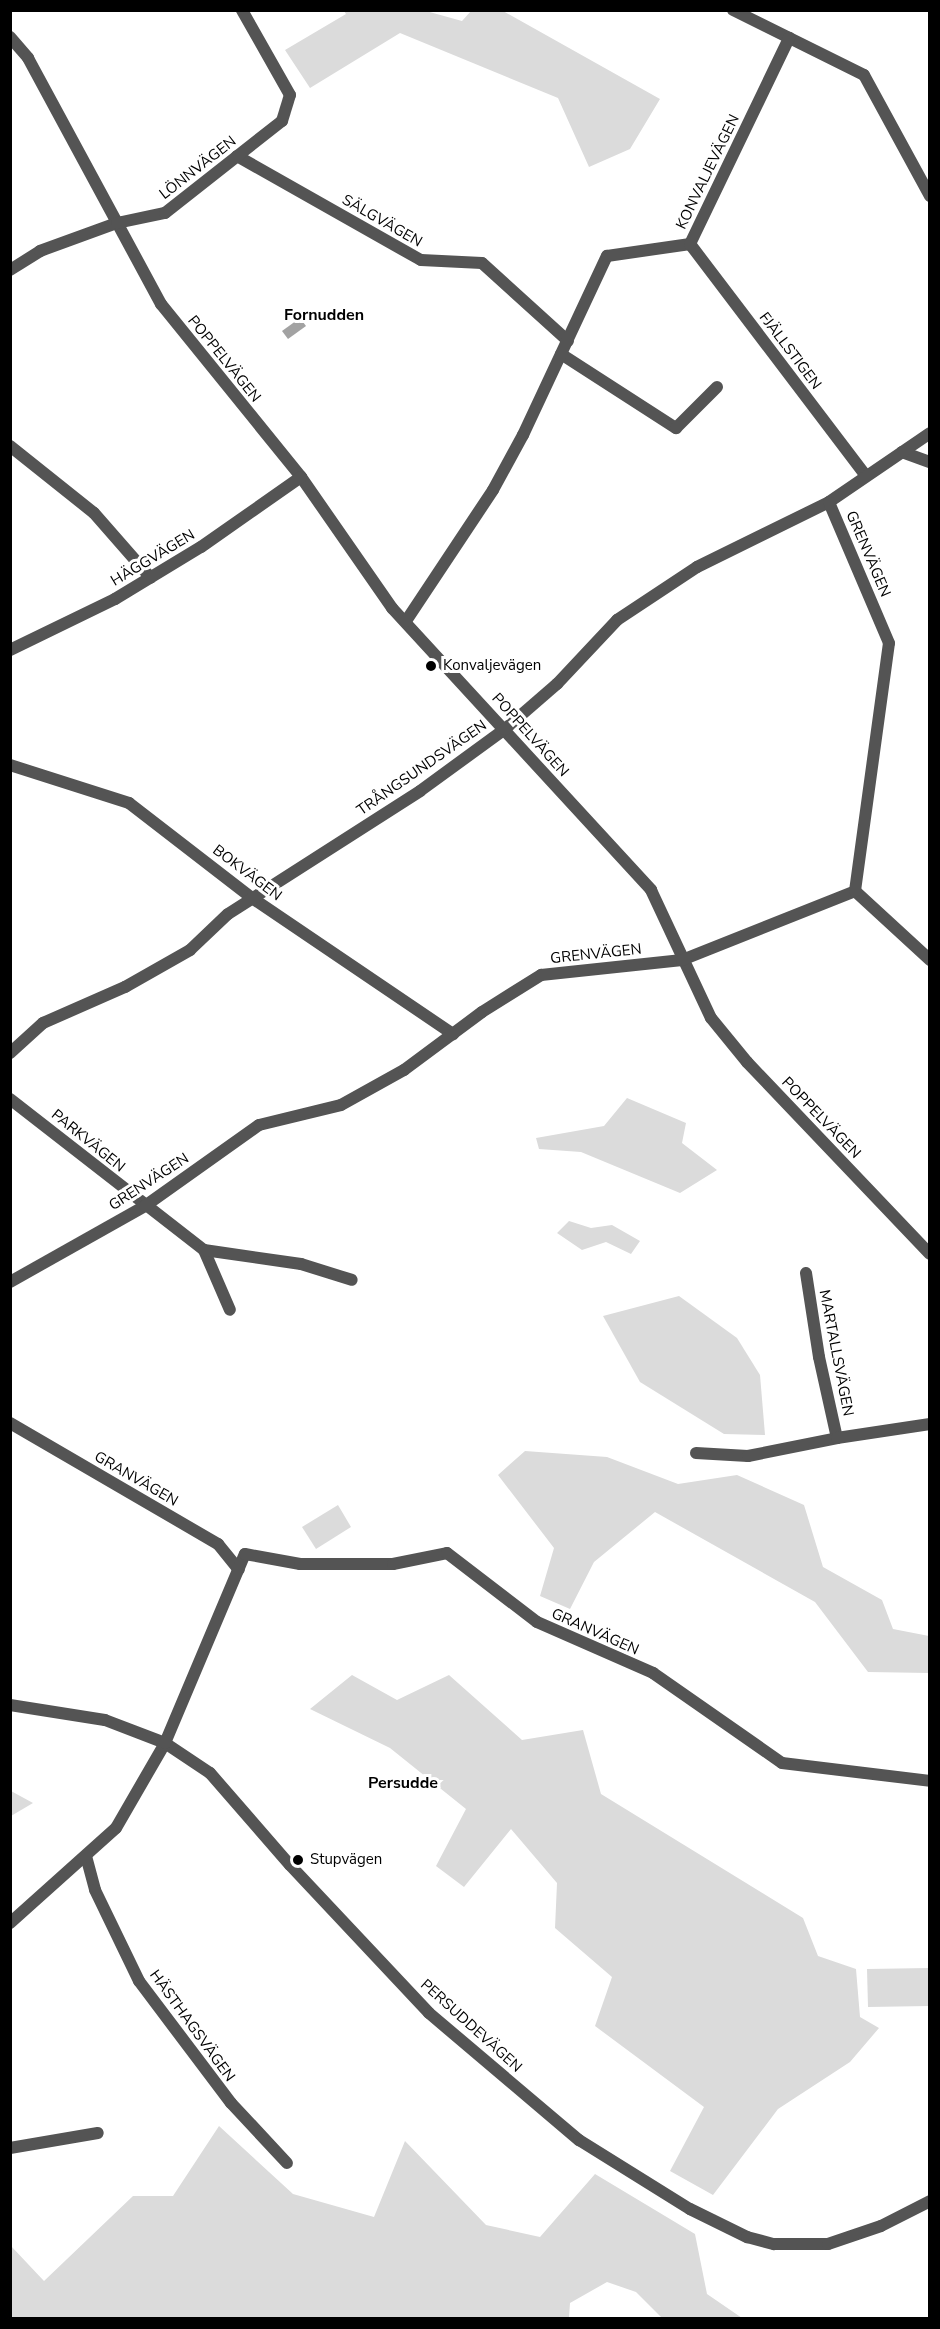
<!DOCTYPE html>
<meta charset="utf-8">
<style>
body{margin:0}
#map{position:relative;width:940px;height:2329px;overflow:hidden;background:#fff;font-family:"Nunito Sans",sans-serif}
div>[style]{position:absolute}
.green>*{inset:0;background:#dbdbdb}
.water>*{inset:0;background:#a2a2a2}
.minor>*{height:12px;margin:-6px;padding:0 6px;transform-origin:6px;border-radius:6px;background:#545454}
.dots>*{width:16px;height:16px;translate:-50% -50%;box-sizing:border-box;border:3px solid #fff;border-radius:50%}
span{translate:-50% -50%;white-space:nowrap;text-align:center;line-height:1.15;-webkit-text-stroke:6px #fff;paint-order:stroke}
.street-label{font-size:15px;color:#000}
.poi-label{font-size:15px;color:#000}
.left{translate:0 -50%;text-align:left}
.neighbourhood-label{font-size:16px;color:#000;font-weight:700}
.frame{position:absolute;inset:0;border:12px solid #000;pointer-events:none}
</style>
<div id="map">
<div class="green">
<div style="clip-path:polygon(344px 11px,426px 11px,462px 21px,471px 11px,503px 11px,660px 99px,630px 149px,589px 167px,558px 98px,400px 33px,310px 88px,285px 50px,346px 14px)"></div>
<div style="clip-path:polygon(627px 1098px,686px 1123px,682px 1143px,717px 1170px,680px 1193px,581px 1152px,539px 1149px,536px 1138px,604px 1126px)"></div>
<div style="clip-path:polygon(569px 1221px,591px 1228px,612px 1225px,640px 1241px,631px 1254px,606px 1242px,582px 1250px,557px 1233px)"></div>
<div style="clip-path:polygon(679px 1296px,737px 1338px,760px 1375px,765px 1435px,724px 1434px,640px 1382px,603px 1316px)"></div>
<div style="clip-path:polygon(525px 1451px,607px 1457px,678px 1484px,737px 1475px,804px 1505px,823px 1567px,882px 1600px,893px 1629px,929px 1636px,929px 1673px,868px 1672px,815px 1602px,655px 1512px,594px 1562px,570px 1609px,540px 1596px,554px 1548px,498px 1475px)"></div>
<div style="clip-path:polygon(338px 1505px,351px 1527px,316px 1549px,302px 1527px)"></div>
<div style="clip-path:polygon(352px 1675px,397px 1700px,449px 1675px,522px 1740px,583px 1730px,601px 1794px,803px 1918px,818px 1956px,856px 1969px,860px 2017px,879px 2028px,850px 2062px,778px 2109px,713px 2195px,670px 2171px,704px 2107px,595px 2026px,612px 1977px,555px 1928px,557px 1883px,511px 1829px,464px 1887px,436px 1866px,466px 1809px,390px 1748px,310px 1709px)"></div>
<div style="clip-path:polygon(11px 1791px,33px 1803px,11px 1816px)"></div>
<div style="clip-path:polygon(929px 1968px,929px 2006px,868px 2007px,867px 1969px)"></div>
<div style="clip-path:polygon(219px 2126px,293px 2194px,374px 2217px,405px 2141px,486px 2225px,540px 2237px,595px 2174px,695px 2234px,707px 2294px,742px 2318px,662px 2318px,636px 2292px,607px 2282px,570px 2303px,569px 2318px,11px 2318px,11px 2246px,44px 2281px,133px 2196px,173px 2196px)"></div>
</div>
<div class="water">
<div style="clip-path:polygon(300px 318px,306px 326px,288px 339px,282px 331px)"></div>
</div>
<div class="minor">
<div style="left:733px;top:10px;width:146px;rotate:26.4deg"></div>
<div style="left:864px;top:75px;width:138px;rotate:61.4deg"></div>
<div style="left:10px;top:37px;width:28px;rotate:49deg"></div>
<div style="left:28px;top:58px;width:280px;rotate:61.6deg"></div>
<div style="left:161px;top:304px;width:223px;rotate:51deg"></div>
<div style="left:301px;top:477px;width:160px;rotate:55.2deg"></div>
<div style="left:392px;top:608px;width:383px;rotate:47.4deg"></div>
<div style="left:651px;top:890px;width:141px;rotate:64.9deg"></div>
<div style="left:711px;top:1018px;width:57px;rotate:50.7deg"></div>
<div style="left:747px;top:1062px;width:265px;rotate:46.4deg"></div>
<div style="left:237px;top:156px;width:211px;rotate:29.5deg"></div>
<div style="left:421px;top:260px;width:61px;rotate:2.8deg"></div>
<div style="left:482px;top:263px;width:116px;rotate:42.2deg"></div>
<div style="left:690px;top:244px;width:291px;rotate:52.8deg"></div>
<div style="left:10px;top:270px;width:36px;rotate:-32deg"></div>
<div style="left:40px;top:251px;width:82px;rotate:-20deg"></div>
<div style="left:117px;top:223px;width:49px;rotate:-11.8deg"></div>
<div style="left:165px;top:213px;width:149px;rotate:-38.2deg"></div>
<div style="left:282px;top:121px;width:27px;rotate:-73deg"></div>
<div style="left:290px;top:95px;width:98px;rotate:-119.5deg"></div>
<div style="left:561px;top:354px;width:137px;rotate:32.8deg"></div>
<div style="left:676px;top:428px;width:58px;rotate:-45deg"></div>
<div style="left:10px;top:446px;width:107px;rotate:38.6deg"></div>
<div style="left:94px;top:513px;width:86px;rotate:48.8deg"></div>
<div style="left:902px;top:452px;width:30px;rotate:20deg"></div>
<div style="left:406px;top:621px;width:157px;rotate:-56.4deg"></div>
<div style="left:493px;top:490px;width:63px;rotate:-61.4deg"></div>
<div style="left:523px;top:435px;width:198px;rotate:-64.9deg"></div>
<div style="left:607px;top:256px;width:84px;rotate:-8.2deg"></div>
<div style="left:690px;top:244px;width:229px;rotate:-64.3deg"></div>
<div style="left:10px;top:650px;width:117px;rotate:-25.9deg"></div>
<div style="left:115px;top:599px;width:100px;rotate:-31.2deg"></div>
<div style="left:201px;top:547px;width:122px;rotate:-35deg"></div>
<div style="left:10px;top:765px;width:125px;rotate:17.7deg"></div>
<div style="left:129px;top:803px;width:155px;rotate:37.7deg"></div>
<div style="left:252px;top:898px;width:243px;rotate:34.1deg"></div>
<div style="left:855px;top:891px;width:102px;rotate:42.6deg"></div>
<div style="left:10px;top:1053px;width:45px;rotate:-42.3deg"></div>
<div style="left:43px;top:1023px;width:90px;rotate:-23.7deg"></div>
<div style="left:125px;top:987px;width:75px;rotate:-29.6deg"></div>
<div style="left:190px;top:950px;width:52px;rotate:-43.5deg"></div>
<div style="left:228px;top:914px;width:228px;rotate:-32.6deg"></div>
<div style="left:420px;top:791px;width:105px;rotate:-36.1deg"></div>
<div style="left:505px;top:729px;width:69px;rotate:-40.9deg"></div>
<div style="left:557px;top:684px;width:88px;rotate:-46.8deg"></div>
<div style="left:617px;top:620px;width:96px;rotate:-33.5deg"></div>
<div style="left:697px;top:567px;width:147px;rotate:-26.2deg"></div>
<div style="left:829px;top:502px;width:122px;rotate:-34.3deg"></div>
<div style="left:10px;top:1099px;width:246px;rotate:37.9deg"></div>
<div style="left:204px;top:1250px;width:65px;rotate:66.6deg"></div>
<div style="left:204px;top:1250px;width:98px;rotate:8.2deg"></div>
<div style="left:301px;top:1264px;width:53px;rotate:17.4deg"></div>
<div style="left:806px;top:1273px;width:85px;rotate:81.2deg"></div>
<div style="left:819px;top:1357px;width:83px;rotate:77.5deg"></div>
<div style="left:10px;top:1282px;width:155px;rotate:-29.4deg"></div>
<div style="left:145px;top:1206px;width:140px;rotate:-35.4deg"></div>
<div style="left:259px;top:1125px;width:84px;rotate:-13.7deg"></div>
<div style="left:341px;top:1105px;width:72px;rotate:-29.1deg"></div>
<div style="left:404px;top:1070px;width:97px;rotate:-36.6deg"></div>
<div style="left:482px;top:1012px;width:70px;rotate:-32.1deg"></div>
<div style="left:541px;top:975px;width:142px;rotate:-6.1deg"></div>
<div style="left:682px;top:960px;width:186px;rotate:-21.7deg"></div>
<div style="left:855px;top:891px;width:250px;rotate:-82.2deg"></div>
<div style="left:889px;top:643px;width:153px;rotate:-113.1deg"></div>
<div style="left:10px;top:1423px;width:241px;rotate:30.2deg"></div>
<div style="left:218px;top:1544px;width:33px;rotate:51deg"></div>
<div style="left:696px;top:1453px;width:52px;rotate:3.3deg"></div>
<div style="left:748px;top:1456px;width:91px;rotate:-11.4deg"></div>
<div style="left:837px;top:1438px;width:94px;rotate:-8.6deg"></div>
<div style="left:10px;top:1705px;width:96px;rotate:9deg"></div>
<div style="left:105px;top:1720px;width:64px;rotate:21deg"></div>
<div style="left:165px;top:1743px;width:54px;rotate:33.7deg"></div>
<div style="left:210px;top:1773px;width:122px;rotate:49deg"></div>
<div style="left:290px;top:1865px;width:203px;rotate:46.8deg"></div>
<div style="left:429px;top:2013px;width:197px;rotate:40.3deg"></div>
<div style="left:579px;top:2140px;width:131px;rotate:31.9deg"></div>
<div style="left:690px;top:2209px;width:64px;rotate:26.2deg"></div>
<div style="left:747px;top:2237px;width:28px;rotate:15deg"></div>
<div style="left:774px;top:2244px;width:54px"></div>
<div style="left:828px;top:2244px;width:56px;rotate:-18.8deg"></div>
<div style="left:881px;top:2226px;width:55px;rotate:-27deg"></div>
<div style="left:86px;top:1856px;width:35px;rotate:75deg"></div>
<div style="left:95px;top:1890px;width:101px;rotate:64.2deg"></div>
<div style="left:139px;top:1981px;width:153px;rotate:53deg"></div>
<div style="left:231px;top:2103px;width:82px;rotate:47deg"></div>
<div style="left:10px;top:1923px;width:142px;rotate:-41.9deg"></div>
<div style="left:116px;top:1828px;width:98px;rotate:-60deg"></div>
<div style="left:165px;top:1743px;width:205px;rotate:-67.1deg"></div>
<div style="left:245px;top:1554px;width:56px;rotate:10.3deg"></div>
<div style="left:300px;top:1564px;width:93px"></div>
<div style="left:393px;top:1564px;width:55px;rotate:-11.5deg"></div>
<div style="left:447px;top:1553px;width:113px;rotate:37.5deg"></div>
<div style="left:537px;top:1622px;width:127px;rotate:23.7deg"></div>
<div style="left:653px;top:1673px;width:157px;rotate:34.9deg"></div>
<div style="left:782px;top:1763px;width:149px;rotate:6.9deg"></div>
<div style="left:10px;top:2148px;width:89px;rotate:-9.7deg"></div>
</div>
<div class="dots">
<div style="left:431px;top:666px;background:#000"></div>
<div style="left:298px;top:1860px;background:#000"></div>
</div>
<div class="street-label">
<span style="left:198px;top:168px;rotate:-38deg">LÖNNVÄGEN</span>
<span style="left:708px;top:172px;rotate:-64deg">KONVALJEVÄGEN</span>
<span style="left:382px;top:221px;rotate:30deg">SÄLGVÄGEN</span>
<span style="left:790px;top:351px;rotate:53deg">FJÄLLSTIGEN</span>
<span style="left:224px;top:359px;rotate:51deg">POPPELVÄGEN</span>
<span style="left:868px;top:554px;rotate:67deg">GRENVÄGEN</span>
<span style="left:153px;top:558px;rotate:-31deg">HÄGGVÄGEN</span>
<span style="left:530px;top:735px;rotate:48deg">POPPELVÄGEN</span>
<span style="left:422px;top:768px;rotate:-35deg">TRÅNGSUNDSVÄGEN</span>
<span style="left:247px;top:873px;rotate:37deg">BOKVÄGEN</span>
<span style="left:596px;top:954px;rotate:-6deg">GRENVÄGEN</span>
<span style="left:821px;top:1118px;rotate:46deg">POPPELVÄGEN</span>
<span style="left:88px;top:1141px;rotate:39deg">PARKVÄGEN</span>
<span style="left:149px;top:1182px;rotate:-33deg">GRENVÄGEN</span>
<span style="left:836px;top:1353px;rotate:79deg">MARTALLSVÄGEN</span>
<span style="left:136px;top:1479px;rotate:30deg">GRANVÄGEN</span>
<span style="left:595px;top:1632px;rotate:24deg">GRANVÄGEN</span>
<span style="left:192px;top:2026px;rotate:54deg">HÄSTHAGSVÄGEN</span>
<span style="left:471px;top:2026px;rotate:42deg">PERSUDDEVÄGEN</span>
</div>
<div class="poi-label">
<span class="left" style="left:443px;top:666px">Konvaljevägen</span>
<span class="left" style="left:310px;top:1860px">Stupvägen</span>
</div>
<div class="neighbourhood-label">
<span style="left:324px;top:315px">Fornudden</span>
<span style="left:403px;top:1783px">Persudde</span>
</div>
<div class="frame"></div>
</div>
